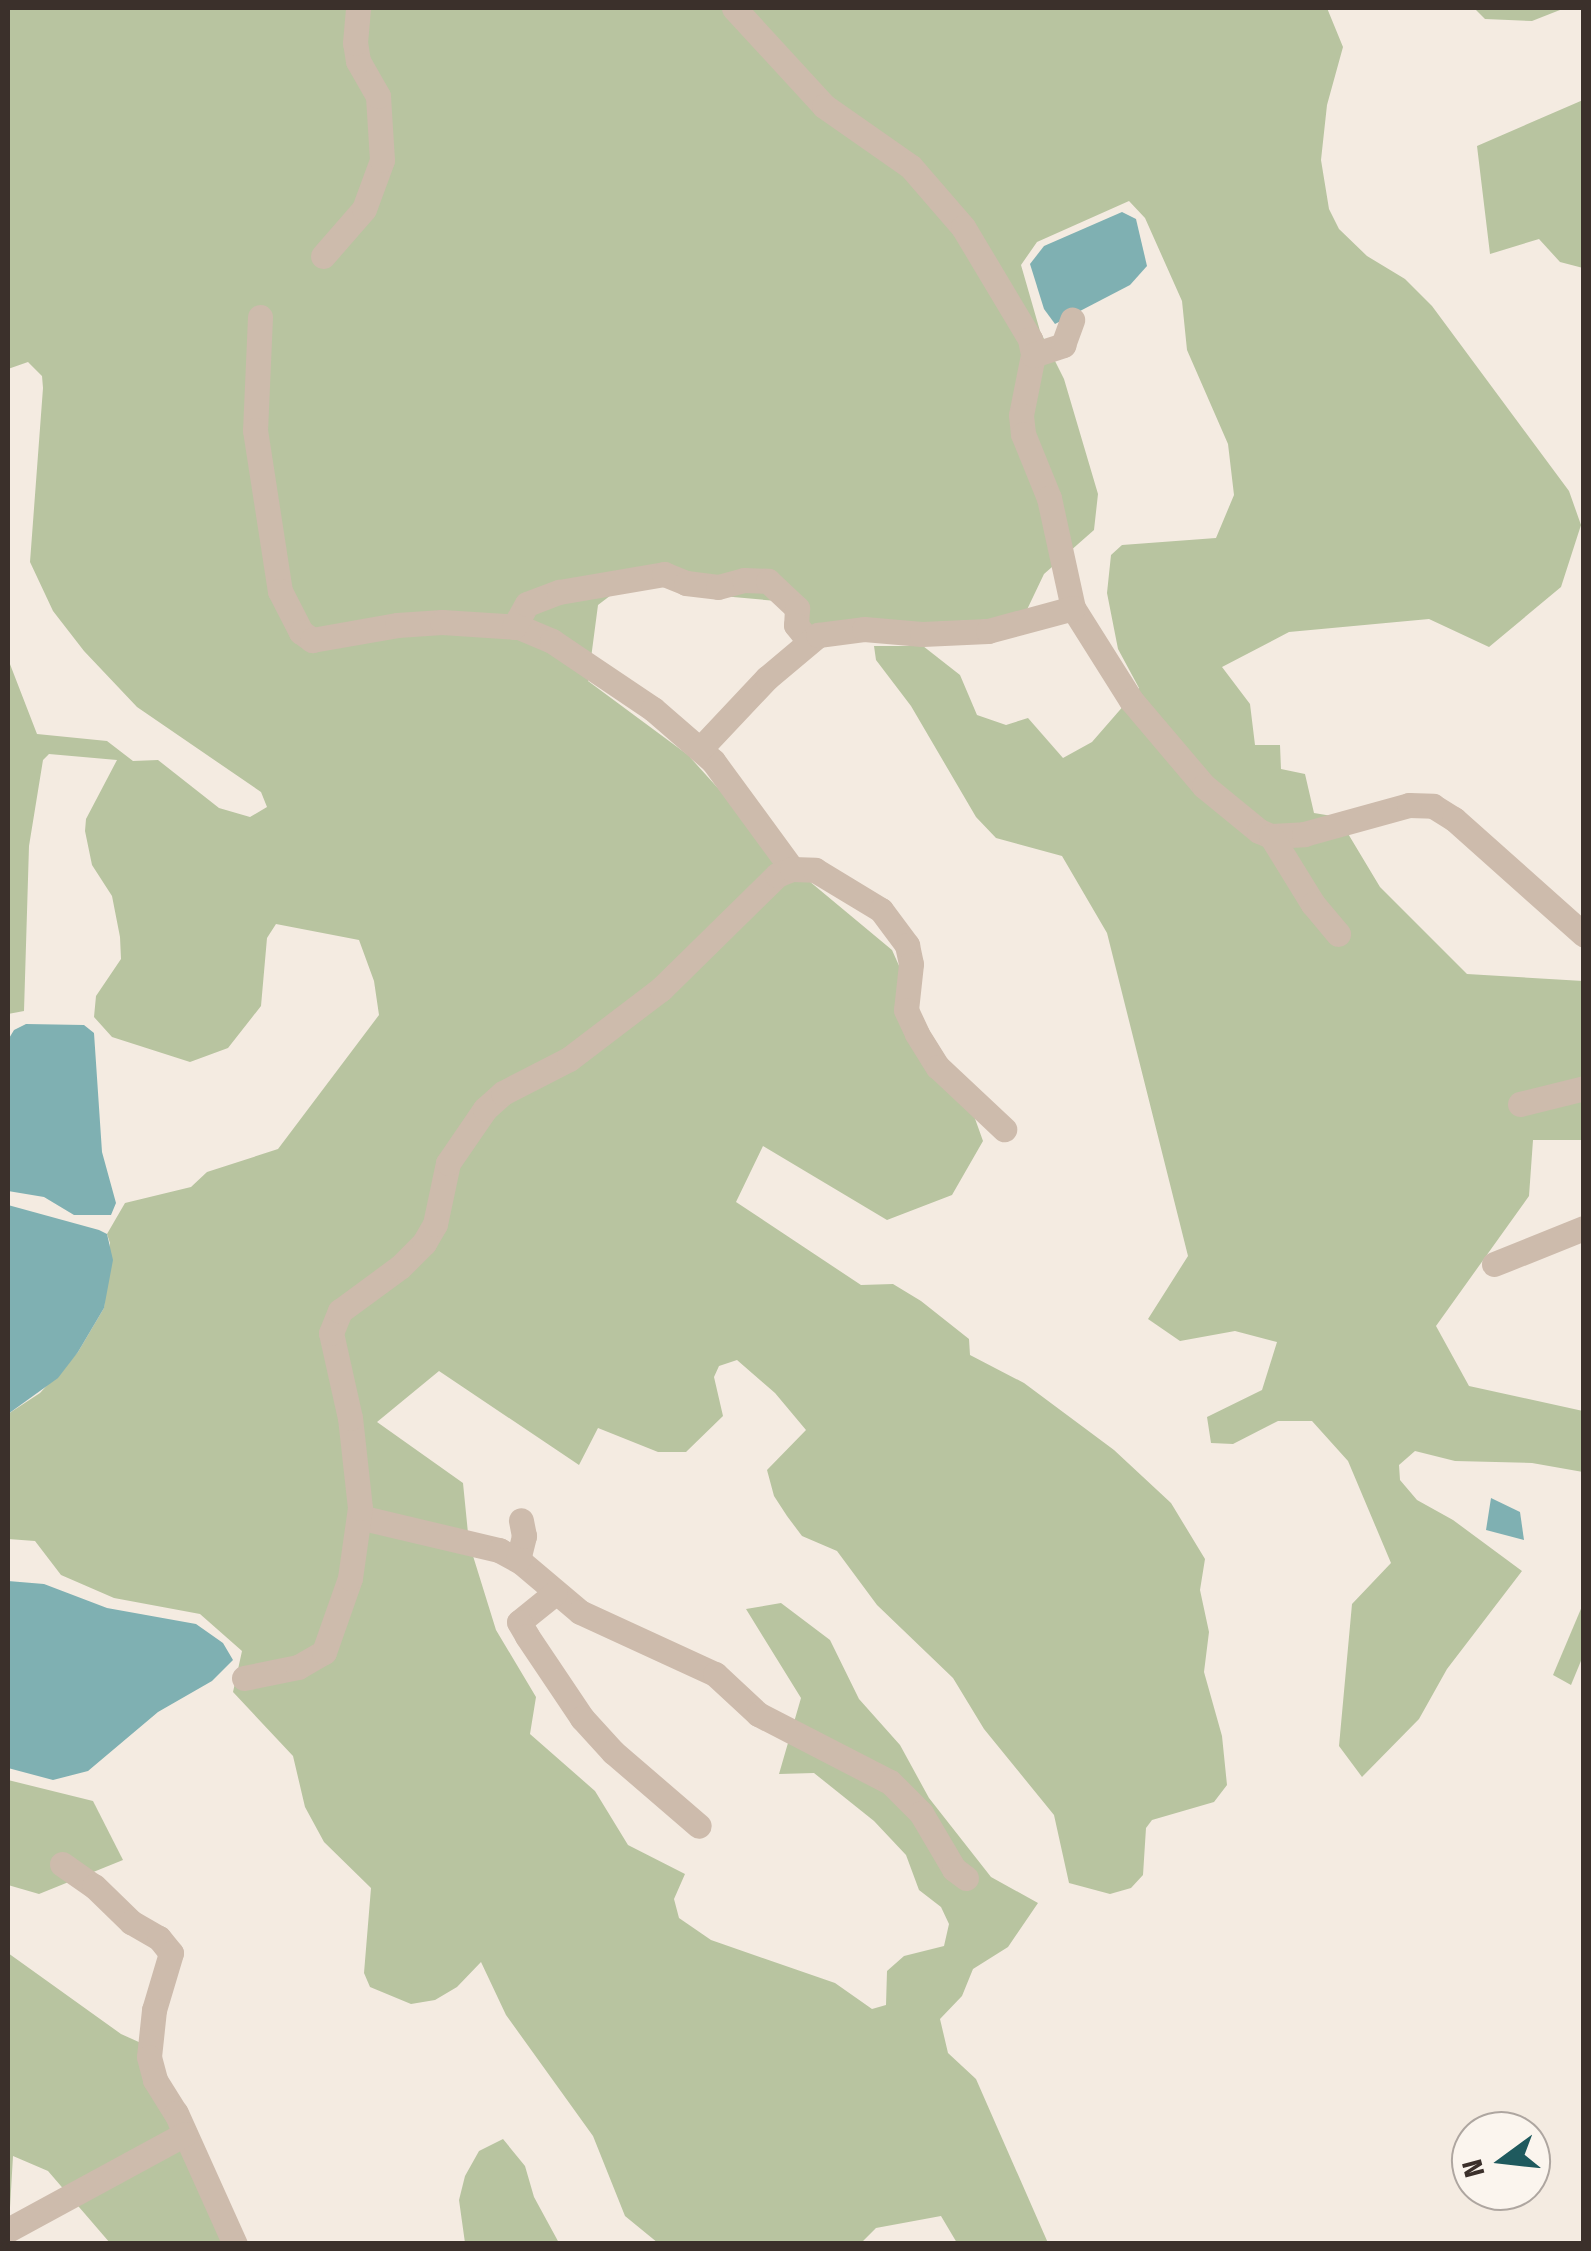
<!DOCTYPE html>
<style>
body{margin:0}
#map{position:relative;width:1591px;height:2251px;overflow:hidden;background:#f4ebe1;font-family:"Fira Sans Condensed",sans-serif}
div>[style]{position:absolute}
.green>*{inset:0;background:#b8c4a0}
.water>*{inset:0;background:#7fb0b2}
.minor>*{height:25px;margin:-12.5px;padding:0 12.5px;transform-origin:12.5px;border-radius:12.5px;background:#cdbbac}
span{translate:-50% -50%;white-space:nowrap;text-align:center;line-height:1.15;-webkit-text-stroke:8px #fbf5ee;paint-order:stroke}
.frame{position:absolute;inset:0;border:10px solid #3b302b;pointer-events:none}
.north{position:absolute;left:1451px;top:2111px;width:100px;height:100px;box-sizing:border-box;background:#fbf5ee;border:2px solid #aea6a0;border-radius:50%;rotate:255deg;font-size:28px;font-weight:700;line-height:40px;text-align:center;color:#3b302b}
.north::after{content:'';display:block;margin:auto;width:35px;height:45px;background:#1f5a5e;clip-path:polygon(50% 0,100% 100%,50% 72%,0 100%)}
</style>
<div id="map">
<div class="green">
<div style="clip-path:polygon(8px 8px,1327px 8px,1343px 47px,1327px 105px,1321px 160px,1329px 209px,1339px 229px,1367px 256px,1405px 279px,1432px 306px,1569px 491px,1581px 525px,1561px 587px,1489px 647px,1429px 619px,1289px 632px,1222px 667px,1250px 704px,1255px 745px,1280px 745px,1281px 769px,1305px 774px,1314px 813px,1338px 817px,1380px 887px,1467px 974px,1583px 981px,1583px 1140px,1533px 1140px,1529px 1196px,1436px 1326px,1469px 1386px,1583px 1411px,1583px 1472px,1532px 1463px,1455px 1461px,1415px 1451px,1399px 1465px,1400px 1480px,1417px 1500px,1453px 1520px,1522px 1571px,1447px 1669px,1419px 1719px,1362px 1777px,1339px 1746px,1352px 1604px,1391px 1563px,1348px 1461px,1312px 1421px,1278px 1421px,1233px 1444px,1211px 1443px,1207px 1417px,1262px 1390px,1277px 1342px,1235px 1331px,1180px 1341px,1148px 1319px,1188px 1256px,1107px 933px,1062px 856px,996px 838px,976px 817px,911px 706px,876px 660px,874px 646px,923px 646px,960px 675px,977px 715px,1006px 725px,1028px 718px,1063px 758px,1092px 742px,1139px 688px,1118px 649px,1107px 593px,1111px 555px,1122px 545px,1216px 538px,1234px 495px,1228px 444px,1187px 350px,1182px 301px,1145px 218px,1129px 201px,1037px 242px,1021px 265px,1040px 331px,1064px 379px,1098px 494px,1094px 530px,1044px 574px,1023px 618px,808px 628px,777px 601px,688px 593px,636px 576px,598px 605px,588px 681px,688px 755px,779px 856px,892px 950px,925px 1024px,963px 1085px,983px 1141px,952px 1195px,887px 1220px,763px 1146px,736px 1202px,861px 1285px,893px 1284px,921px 1301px,969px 1339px,970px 1355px,1024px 1383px,1114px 1450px,1171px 1503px,1205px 1559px,1200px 1590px,1209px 1632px,1204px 1672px,1222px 1736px,1227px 1785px,1214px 1802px,1152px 1820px,1146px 1828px,1143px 1875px,1131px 1888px,1110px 1894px,1069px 1883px,1054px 1815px,984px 1729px,953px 1678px,877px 1605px,837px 1551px,802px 1536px,787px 1516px,774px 1496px,767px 1470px,806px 1430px,775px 1393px,737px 1360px,719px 1366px,714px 1377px,723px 1416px,686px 1452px,658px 1452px,598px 1428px,579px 1465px,439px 1371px,377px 1422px,463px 1483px,469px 1543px,496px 1630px,536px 1697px,530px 1734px,595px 1791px,628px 1845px,685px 1874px,674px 1899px,679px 1918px,711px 1940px,835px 1983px,872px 2009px,886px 2005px,887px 1971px,904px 1956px,944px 1946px,949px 1924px,941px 1907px,919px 1890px,906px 1855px,874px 1821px,814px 1773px,779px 1774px,801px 1698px,746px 1609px,781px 1603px,830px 1640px,859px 1699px,900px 1745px,929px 1798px,991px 1877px,1038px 1903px,1008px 1947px,973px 1969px,962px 1996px,940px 2019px,948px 2053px,976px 2079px,1048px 2243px,957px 2243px,941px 2216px,876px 2228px,861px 2243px,658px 2243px,625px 2216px,593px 2136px,506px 2015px,481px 1962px,457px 1987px,435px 2000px,411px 2004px,370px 1987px,364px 1973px,371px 1888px,324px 1842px,305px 1807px,293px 1756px,233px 1692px,242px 1651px,200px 1614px,114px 1598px,61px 1575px,35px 1541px,8px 1539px,8px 1414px,40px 1393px,78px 1352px,104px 1308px,110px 1243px,107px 1234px,125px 1203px,191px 1187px,207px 1172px,278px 1149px,379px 1015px,374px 981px,359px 940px,276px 924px,267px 938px,261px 1006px,228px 1048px,190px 1062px,112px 1037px,94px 1017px,96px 996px,121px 959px,120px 937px,112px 896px,92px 865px,85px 831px,86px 819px,117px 760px,49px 754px,43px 760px,29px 846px,24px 1011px,8px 1014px,8px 659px,37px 734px,107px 741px,133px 761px,158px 760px,219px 808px,250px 817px,267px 807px,261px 792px,137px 707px,84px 651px,53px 611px,30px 562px,43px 388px,42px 376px,28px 362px,8px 369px)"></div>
<div style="clip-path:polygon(1474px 8px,1565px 8px,1532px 21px,1485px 19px)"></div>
<div style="clip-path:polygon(1583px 100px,1583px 268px,1560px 262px,1539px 239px,1490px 254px,1477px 146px)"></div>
<div style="clip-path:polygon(1583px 1604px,1583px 1656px,1571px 1685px,1553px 1675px)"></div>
<div style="clip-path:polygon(8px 1780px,93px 1801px,123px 1860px,39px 1894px,8px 1885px)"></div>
<div style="clip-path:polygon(8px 1953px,121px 2034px,141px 2043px,223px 2243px,110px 2243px,48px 2171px,13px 2156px,8px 2242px)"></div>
<div style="clip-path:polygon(503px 2139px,525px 2166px,534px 2197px,559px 2243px,465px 2243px,459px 2200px,465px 2176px,479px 2151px)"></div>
</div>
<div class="water">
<div style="clip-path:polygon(1122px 212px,1136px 219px,1147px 266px,1130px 285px,1055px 324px,1044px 309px,1030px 264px,1044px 246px)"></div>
<div style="clip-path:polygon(26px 1024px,84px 1025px,94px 1033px,102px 1152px,116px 1203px,111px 1215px,74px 1215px,44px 1197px,8px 1191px,8px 1040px,14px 1030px)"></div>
<div style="clip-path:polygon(8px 1205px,99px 1230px,107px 1234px,113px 1260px,104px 1308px,78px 1352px,58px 1378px,8px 1414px)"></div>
<div style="clip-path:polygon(1491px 1498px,1520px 1512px,1524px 1540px,1486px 1530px)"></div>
<div style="clip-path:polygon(8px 1581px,44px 1584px,107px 1608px,196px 1624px,223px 1643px,233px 1660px,212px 1681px,158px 1712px,88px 1771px,53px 1780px,8px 1768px)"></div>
</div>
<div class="minor">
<div style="left:734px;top:8px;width:133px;rotate:47.4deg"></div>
<div style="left:824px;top:106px;width:106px;rotate:35deg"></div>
<div style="left:911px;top:167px;width:79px;rotate:49.1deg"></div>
<div style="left:963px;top:227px;width:131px;rotate:59.1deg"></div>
<div style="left:1030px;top:339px;width:16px;rotate:79deg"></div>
<div style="left:1033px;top:355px;width:61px;rotate:101.3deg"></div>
<div style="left:1021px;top:415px;width:19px;rotate:84deg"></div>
<div style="left:1023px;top:434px;width:69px;rotate:67.9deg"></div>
<div style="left:1049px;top:498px;width:113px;rotate:77.7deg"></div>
<div style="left:1073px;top:608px;width:109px;rotate:57.8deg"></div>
<div style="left:1131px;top:700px;width:113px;rotate:49.7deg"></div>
<div style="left:1204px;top:786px;width:71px;rotate:39.3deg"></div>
<div style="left:1259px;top:831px;width:13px;rotate:23deg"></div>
<div style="left:1271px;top:836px;width:33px;rotate:-3deg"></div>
<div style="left:1304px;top:834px;width:109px;rotate:-15.4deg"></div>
<div style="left:1409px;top:805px;width:24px;rotate:2deg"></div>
<div style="left:1433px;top:806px;width:25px;rotate:32deg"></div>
<div style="left:1454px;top:819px;width:174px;rotate:41.7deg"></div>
<div style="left:323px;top:256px;width:62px;rotate:-48.9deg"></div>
<div style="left:364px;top:209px;width:52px;rotate:-69.8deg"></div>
<div style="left:382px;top:160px;width:64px;rotate:-93.6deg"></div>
<div style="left:378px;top:96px;width:40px;rotate:-119.7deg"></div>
<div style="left:358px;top:61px;width:18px;rotate:-99deg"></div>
<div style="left:355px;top:43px;width:35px;rotate:-85deg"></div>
<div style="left:260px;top:317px;width:113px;rotate:92.5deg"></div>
<div style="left:255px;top:430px;width:163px;rotate:81.2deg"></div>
<div style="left:280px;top:591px;width:46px;rotate:62.9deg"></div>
<div style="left:301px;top:632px;width:14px;rotate:36deg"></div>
<div style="left:312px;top:640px;width:86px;rotate:-10deg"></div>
<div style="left:397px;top:625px;width:45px;rotate:-3.8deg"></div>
<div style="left:442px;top:622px;width:77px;rotate:3.7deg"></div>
<div style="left:519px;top:627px;width:36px;rotate:23deg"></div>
<div style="left:552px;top:641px;width:122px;rotate:34deg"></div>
<div style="left:653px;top:709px;width:79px;rotate:40.9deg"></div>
<div style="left:713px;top:761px;width:134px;rotate:53.8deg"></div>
<div style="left:1033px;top:355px;width:32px;rotate:-18deg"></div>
<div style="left:1063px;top:345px;width:27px;rotate:-70deg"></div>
<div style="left:514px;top:627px;width:26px;rotate:-61deg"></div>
<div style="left:527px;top:604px;width:34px;rotate:-21deg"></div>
<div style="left:559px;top:592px;width:107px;rotate:-9.7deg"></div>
<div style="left:664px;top:574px;width:24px;rotate:22deg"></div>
<div style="left:686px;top:583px;width:32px;rotate:7deg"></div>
<div style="left:718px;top:587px;width:27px;rotate:-15deg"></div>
<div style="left:744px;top:580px;width:24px;rotate:2deg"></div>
<div style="left:768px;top:581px;width:40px;rotate:43deg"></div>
<div style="left:797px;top:608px;width:17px;rotate:93deg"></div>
<div style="left:796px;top:625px;width:19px;rotate:51deg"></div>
<div style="left:700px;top:749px;width:98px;rotate:-46.7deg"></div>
<div style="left:767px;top:678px;width:67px;rotate:-40.1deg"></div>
<div style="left:818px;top:635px;width:46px;rotate:-7.4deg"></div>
<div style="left:864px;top:629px;width:58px;rotate:4.9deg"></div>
<div style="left:922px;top:634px;width:66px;rotate:-2.6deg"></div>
<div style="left:988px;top:631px;width:88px;rotate:-15.1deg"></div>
<div style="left:1271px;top:836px;width:80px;rotate:58.3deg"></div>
<div style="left:1313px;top:904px;width:39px;rotate:50deg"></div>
<div style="left:1520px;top:1104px;width:66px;rotate:-14deg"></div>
<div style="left:1494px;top:1264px;width:97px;rotate:-21.8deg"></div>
<div style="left:359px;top:1517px;width:144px;rotate:13.3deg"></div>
<div style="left:499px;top:1550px;width:26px;rotate:29deg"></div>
<div style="left:522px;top:1563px;width:76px;rotate:40.2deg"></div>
<div style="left:580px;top:1612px;width:149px;rotate:24.7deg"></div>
<div style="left:715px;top:1674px;width:59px;rotate:42.9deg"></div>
<div style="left:758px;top:1714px;width:148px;rotate:27.3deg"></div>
<div style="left:890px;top:1782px;width:44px;rotate:45deg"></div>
<div style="left:921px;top:1813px;width:65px;rotate:59.5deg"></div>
<div style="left:954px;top:1869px;width:15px;rotate:37deg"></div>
<div style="left:518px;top:1560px;width:25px;rotate:-76deg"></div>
<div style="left:524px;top:1536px;width:16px;rotate:-101deg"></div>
<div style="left:555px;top:1593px;width:46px;rotate:141.1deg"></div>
<div style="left:519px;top:1622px;width:16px;rotate:60deg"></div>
<div style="left:527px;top:1636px;width:99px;rotate:56.1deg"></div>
<div style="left:582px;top:1718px;width:46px;rotate:47.6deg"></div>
<div style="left:613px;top:1752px;width:113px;rotate:40.7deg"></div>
<div style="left:244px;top:1678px;width:55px;rotate:-11.5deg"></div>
<div style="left:298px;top:1667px;width:30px;rotate:-30deg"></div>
<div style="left:324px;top:1652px;width:78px;rotate:-70.6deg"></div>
<div style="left:350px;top:1578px;width:71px;rotate:-81.9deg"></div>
<div style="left:360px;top:1508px;width:91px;rotate:-96.3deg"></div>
<div style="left:350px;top:1418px;width:87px;rotate:-102.6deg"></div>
<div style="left:331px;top:1333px;width:24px;rotate:-68deg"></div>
<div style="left:340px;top:1311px;width:74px;rotate:-36.3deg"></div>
<div style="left:400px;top:1267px;width:34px;rotate:-45deg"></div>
<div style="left:424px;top:1243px;width:22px;rotate:-60deg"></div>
<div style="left:435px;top:1224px;width:62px;rotate:-78deg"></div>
<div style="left:448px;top:1163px;width:65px;rotate:-55.6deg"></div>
<div style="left:485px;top:1109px;width:24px;rotate:-42deg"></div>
<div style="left:503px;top:1093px;width:74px;rotate:-27.3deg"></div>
<div style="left:569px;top:1059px;width:116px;rotate:-37.3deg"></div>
<div style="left:661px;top:989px;width:163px;rotate:-44.5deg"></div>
<div style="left:777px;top:875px;width:16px;rotate:-22deg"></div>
<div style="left:792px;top:869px;width:23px;rotate:2deg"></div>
<div style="left:815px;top:870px;width:77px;rotate:31.2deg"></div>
<div style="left:881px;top:910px;width:44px;rotate:53.4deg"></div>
<div style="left:907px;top:945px;width:19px;rotate:78deg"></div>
<div style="left:911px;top:964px;width:46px;rotate:96.2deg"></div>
<div style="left:906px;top:1010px;width:26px;rotate:65deg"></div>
<div style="left:917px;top:1034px;width:39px;rotate:58deg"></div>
<div style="left:938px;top:1067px;width:91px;rotate:43.2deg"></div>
<div style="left:62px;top:1864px;width:39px;rotate:35deg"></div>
<div style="left:94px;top:1886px;width:52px;rotate:44.2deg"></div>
<div style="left:131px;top:1922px;width:32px;rotate:30deg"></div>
<div style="left:159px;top:1938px;width:19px;rotate:51deg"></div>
<div style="left:171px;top:1953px;width:59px;rotate:106.6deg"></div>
<div style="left:154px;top:2010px;width:47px;rotate:96.1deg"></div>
<div style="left:149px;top:2057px;width:24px;rotate:75deg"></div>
<div style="left:155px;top:2080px;width:39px;rotate:58deg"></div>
<div style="left:176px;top:2113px;width:144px;rotate:65.8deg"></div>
<div style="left:8px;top:2230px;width:201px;rotate:-28.5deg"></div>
</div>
<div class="frame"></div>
<div class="north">N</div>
</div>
